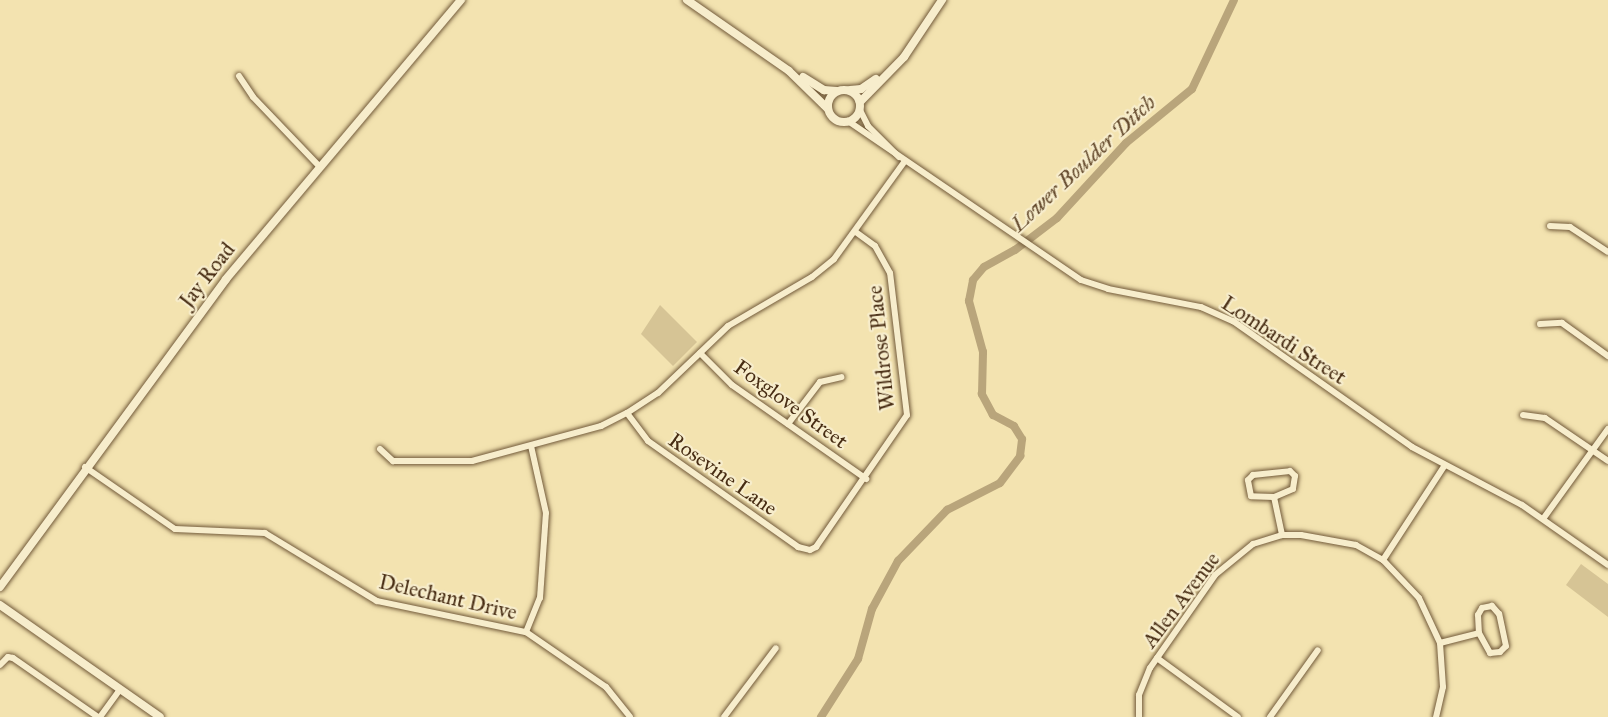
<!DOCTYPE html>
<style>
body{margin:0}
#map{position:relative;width:1608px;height:717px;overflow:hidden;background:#f3e3b0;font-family:"IM FELL Great Primer",serif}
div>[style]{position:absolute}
.green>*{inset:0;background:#d6c495}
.canal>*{height:8px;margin:-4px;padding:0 4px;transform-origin:4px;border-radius:4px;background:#b9a57b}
.roads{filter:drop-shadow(0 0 2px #725a3a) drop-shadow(0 0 2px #725a3a)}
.street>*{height:6px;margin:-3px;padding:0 3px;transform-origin:3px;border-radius:3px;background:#f7edcc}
.secondary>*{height:8px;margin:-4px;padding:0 4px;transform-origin:4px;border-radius:4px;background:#f7edcc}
.secondary>.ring{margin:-4px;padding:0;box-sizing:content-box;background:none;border:8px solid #f7edcc;border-radius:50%}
span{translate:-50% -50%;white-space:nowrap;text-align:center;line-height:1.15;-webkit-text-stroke:4.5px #f7edcc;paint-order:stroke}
.street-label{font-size:21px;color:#472c13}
.water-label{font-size:22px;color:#644a2d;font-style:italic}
</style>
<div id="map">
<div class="green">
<div style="clip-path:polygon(660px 305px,697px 342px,673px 366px,641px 334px)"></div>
<div style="clip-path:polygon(1581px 564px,1608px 584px,1608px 617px,1566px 585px)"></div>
</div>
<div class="canal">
<div style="left:821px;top:717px;width:69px;rotate:-57.5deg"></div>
<div style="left:858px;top:659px;width:52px;rotate:-74.4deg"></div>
<div style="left:872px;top:609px;width:55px;rotate:-61.6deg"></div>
<div style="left:898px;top:561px;width:71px;rotate:-46.1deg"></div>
<div style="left:947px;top:510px;width:59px;rotate:-27deg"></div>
<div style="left:1000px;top:483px;width:34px;rotate:-53deg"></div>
<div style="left:1020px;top:456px;width:17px;rotate:-83deg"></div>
<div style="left:1022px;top:439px;width:15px;rotate:-122deg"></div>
<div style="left:1014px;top:426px;width:24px;rotate:-152deg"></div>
<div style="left:993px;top:415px;width:24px;rotate:-118deg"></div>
<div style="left:982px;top:394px;width:42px;rotate:-88.6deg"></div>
<div style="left:983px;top:352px;width:53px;rotate:-105.4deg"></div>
<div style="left:969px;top:301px;width:21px;rotate:-79deg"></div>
<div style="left:973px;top:280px;width:17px;rotate:-50deg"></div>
<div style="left:984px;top:267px;width:35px;rotate:-29deg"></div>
<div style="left:1015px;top:250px;width:53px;rotate:-37.3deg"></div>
<div style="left:1057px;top:218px;width:102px;rotate:-47.4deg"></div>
<div style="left:1126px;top:143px;width:85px;rotate:-39.3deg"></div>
<div style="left:1192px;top:89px;width:98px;rotate:-64.7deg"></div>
</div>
<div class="roads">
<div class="street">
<div style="left:239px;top:76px;width:25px;rotate:56deg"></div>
<div style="left:253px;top:97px;width:95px;rotate:46.3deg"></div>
<div style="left:860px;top:110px;width:18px;rotate:63deg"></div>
<div style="left:868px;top:126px;width:44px;rotate:45deg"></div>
<div style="left:848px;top:121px;width:282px;rotate:34.3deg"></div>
<div style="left:1081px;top:280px;width:28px;rotate:18deg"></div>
<div style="left:1108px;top:289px;width:95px;rotate:11deg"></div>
<div style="left:1201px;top:307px;width:35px;rotate:24deg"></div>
<div style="left:1233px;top:321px;width:219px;rotate:35.1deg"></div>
<div style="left:1412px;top:447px;width:124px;rotate:27.8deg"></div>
<div style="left:1522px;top:505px;width:105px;rotate:34.9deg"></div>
<div style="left:1550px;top:226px;width:20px;rotate:3deg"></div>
<div style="left:1570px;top:227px;width:45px;rotate:33.3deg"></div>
<div style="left:1540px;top:324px;width:22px;rotate:-3deg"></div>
<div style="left:1562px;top:323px;width:57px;rotate:35.7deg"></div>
<div style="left:700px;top:353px;width:45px;rotate:45deg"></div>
<div style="left:732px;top:385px;width:164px;rotate:35deg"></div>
<div style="left:627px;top:413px;width:35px;rotate:53deg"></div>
<div style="left:648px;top:441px;width:184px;rotate:35.2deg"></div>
<div style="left:798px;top:547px;width:12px;rotate:14deg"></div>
<div style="left:810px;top:550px;width:7px;rotate:-27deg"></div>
<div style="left:816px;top:547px;width:160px;rotate:-55.4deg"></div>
<div style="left:907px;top:415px;width:143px;rotate:-96.8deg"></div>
<div style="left:890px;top:273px;width:31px;rotate:-119deg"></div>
<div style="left:875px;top:246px;width:24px;rotate:-144deg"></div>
<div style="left:1523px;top:415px;width:22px;rotate:8deg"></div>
<div style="left:1545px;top:418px;width:76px;rotate:34.3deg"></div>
<div style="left:788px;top:424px;width:53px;rotate:-52.7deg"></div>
<div style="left:820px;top:382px;width:22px;rotate:-13deg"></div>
<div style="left:380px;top:449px;width:18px;rotate:43deg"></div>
<div style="left:393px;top:461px;width:79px"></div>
<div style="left:472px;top:461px;width:134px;rotate:-15.2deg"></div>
<div style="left:601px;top:426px;width:29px;rotate:-27deg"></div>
<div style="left:627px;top:413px;width:37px;rotate:-33deg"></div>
<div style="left:658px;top:393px;width:97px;rotate:-43.7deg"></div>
<div style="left:728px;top:326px;width:97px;rotate:-30.3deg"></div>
<div style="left:812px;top:277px;width:28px;rotate:-39deg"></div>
<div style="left:834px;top:259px;width:121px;rotate:-54.1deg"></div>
<div style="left:85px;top:467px;width:109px;rotate:34.6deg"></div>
<div style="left:175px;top:529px;width:90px;rotate:2.5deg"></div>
<div style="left:265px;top:533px;width:131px;rotate:31.3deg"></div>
<div style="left:377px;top:601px;width:152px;rotate:11.8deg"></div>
<div style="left:526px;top:632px;width:97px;rotate:34.5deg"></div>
<div style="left:606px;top:687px;width:38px;rotate:51deg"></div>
<div style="left:1274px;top:497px;width:23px;rotate:-178deg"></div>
<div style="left:1251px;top:496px;width:16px;rotate:-101deg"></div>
<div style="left:1248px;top:480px;width:7px;rotate:-45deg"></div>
<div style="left:1253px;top:475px;width:37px;rotate:-6deg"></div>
<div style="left:1290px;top:471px;width:7px;rotate:45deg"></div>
<div style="left:1295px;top:476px;width:13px;rotate:99deg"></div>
<div style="left:1293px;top:489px;width:21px;rotate:157deg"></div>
<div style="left:1274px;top:497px;width:39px;rotate:78deg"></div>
<div style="left:1543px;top:519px;width:111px;rotate:-54.2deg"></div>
<div style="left:1383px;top:560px;width:113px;rotate:-56.9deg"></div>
<div style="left:526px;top:632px;width:37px;rotate:-68deg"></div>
<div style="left:540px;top:598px;width:85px;rotate:-86deg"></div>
<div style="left:546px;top:513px;width:69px;rotate:-102.6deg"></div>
<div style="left:1440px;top:643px;width:40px;rotate:-14.4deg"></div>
<div style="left:1479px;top:633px;width:23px;rotate:61deg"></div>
<div style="left:1490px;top:653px;width:10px;rotate:-6deg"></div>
<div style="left:1500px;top:652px;width:8px;rotate:-45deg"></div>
<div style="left:1506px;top:646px;width:33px;rotate:-102deg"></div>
<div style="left:1499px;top:614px;width:11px;rotate:-131deg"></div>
<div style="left:1492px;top:606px;width:10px;rotate:169deg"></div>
<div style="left:1482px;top:608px;width:8px;rotate:120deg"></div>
<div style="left:1478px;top:615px;width:18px;rotate:87deg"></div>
<div style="left:1157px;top:658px;width:100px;rotate:36.1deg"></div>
<div style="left:0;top:665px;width:11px;rotate:-45deg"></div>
<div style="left:8px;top:657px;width:5px;rotate:11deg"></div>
<div style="left:13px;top:658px;width:103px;rotate:34.8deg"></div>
<div style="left:100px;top:717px;width:34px;rotate:-54deg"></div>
<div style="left:724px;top:717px;width:86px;rotate:-53deg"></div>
<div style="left:1139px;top:717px;width:22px;rotate:-90deg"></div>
<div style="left:1139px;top:695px;width:29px;rotate:-68deg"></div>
<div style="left:1150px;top:668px;width:113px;rotate:-55deg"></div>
<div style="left:1215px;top:575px;width:49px;rotate:-39.2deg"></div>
<div style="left:1253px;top:544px;width:30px;rotate:-17deg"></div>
<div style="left:1282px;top:535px;width:19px"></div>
<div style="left:1301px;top:535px;width:56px;rotate:10.3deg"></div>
<div style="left:1356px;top:545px;width:31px;rotate:29deg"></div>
<div style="left:1383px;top:560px;width:52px;rotate:46.5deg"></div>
<div style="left:1419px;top:598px;width:50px;rotate:65deg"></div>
<div style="left:1440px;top:643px;width:44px;rotate:86.1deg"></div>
<div style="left:1443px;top:687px;width:31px;rotate:103deg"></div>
<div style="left:1270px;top:717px;width:82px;rotate:-54.4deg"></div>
</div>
<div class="secondary">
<div style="left:687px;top:0;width:124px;rotate:34.8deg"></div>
<div style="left:789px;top:71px;width:54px;rotate:44.3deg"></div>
<div style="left:803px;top:77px;width:25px;rotate:32deg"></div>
<div style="left:824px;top:90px;width:13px;rotate:4deg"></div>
<div style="left:850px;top:90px;width:11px;rotate:-5deg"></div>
<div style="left:861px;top:89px;width:18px;rotate:-34deg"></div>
<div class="ring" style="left:828px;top:90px;width:24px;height:24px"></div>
<div style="left:860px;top:102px;width:63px;rotate:-45.6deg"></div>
<div style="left:904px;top:57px;width:69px;rotate:-56.3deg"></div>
<div style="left:0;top:587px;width:382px;rotate:-53.7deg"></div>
<div style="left:226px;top:279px;width:365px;rotate:-49.9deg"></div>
<div style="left:0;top:605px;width:195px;rotate:35deg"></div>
</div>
</div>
<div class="street-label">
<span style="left:207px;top:275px;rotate:-52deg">Jay Road</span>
<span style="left:1284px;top:340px;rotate:33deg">Lombardi Street</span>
<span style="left:881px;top:348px;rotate:-96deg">Wildrose Place</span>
<span style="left:791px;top:404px;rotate:36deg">Foxglove Street</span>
<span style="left:723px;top:474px;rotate:35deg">Rosevine Lane</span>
<span style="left:448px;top:597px;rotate:13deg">Delechant Drive</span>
<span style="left:1181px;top:600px;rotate:-53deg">Allen Avenue</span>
</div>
<div class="water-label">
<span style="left:1083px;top:163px;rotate:-43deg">Lower Boulder Ditch</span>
</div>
</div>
